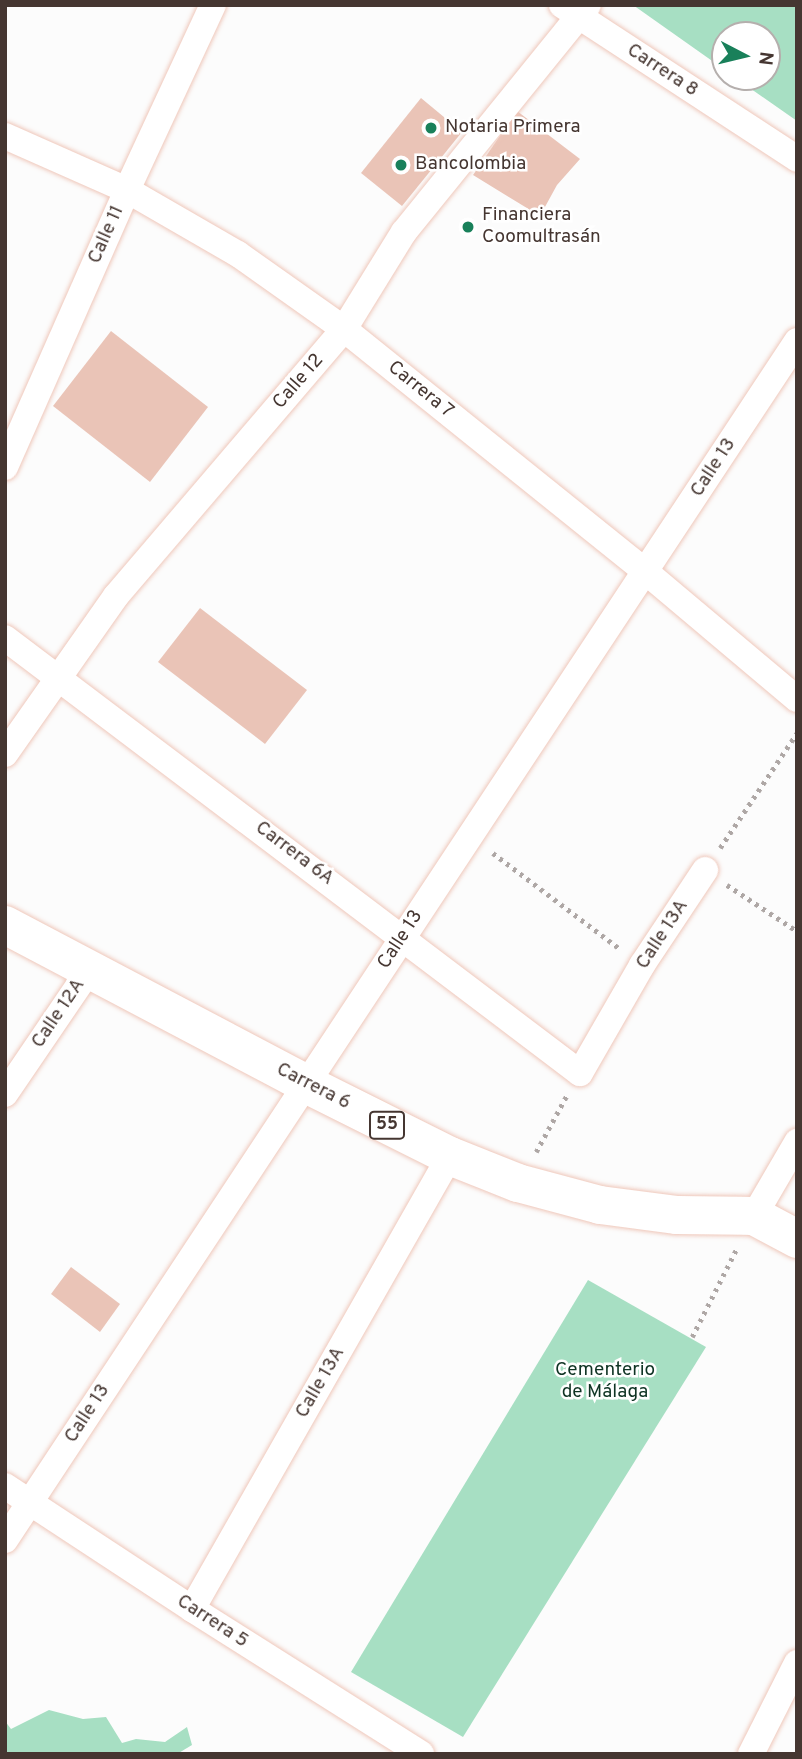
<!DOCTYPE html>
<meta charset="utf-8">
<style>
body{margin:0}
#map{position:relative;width:802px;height:1759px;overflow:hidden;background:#fcfcfc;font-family:Overpass,sans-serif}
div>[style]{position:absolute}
.green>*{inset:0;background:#a7dfc3}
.building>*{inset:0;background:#eac4b7}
.path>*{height:4.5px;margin-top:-2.25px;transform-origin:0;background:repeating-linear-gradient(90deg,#aea7a5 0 3.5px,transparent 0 8.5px)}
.roads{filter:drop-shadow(0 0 2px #efc8bb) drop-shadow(0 0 2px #efc8bb)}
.minor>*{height:26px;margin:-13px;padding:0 13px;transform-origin:13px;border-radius:13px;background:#fff}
.trunk>*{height:38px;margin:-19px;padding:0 19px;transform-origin:19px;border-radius:19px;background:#fff}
.dots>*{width:19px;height:19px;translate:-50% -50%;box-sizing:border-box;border:4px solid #fff;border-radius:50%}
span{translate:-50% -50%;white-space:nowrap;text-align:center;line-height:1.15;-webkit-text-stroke:5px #fff;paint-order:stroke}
.shield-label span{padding:2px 5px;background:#fff;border:2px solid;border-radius:5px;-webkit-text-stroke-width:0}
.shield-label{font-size:18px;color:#453631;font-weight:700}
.street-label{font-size:19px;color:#453631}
.poi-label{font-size:19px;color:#453631}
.left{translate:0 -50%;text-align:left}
.park-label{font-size:19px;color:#0f3424}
.frame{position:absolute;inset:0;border:7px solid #453631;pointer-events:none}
.north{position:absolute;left:711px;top:21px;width:70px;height:70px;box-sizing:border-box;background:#fff;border:2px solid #b5afad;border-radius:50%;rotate:97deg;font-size:19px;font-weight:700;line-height:28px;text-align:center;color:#453631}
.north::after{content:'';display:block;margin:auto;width:24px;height:32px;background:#19805a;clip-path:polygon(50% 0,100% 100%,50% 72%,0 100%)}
</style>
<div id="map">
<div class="green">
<div style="clip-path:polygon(633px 5px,797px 5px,797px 121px,734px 77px,767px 77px,767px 35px,725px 35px,725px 70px)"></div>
<div style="clip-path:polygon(588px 1280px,706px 1347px,463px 1737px,351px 1672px)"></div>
<div style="clip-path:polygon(49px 1710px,83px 1719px,106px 1717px,122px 1743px,136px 1739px,165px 1742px,187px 1727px,192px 1745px,177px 1754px,5px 1754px,5px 1721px,11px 1729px)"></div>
</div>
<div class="building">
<div style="clip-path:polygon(421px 98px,462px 132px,402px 206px,361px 173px)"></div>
<div style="clip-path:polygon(517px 111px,580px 159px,557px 185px,540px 216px,473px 175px)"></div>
<div style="clip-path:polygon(111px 331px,208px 407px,150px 482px,53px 406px)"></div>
<div style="clip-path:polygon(200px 608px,307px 690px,265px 744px,158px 662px)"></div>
<div style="clip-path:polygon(71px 1267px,120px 1304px,100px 1332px,51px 1294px)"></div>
</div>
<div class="path">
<div style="left:720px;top:848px;width:138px;rotate:-56.2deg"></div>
<div style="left:493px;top:853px;width:159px;rotate:37.1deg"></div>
<div style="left:727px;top:885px;width:84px;rotate:33.3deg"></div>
<div style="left:536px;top:1152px;width:65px;rotate:-61.5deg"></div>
<div style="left:692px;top:1337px;width:100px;rotate:-63.2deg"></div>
</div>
<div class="roads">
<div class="minor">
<div style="left:562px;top:5px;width:281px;rotate:33.2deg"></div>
<div style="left:5px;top:136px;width:133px;rotate:23.9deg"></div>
<div style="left:127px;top:190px;width:128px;rotate:30deg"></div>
<div style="left:238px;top:254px;width:130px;rotate:35.3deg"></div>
<div style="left:344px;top:329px;width:388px;rotate:38.8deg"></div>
<div style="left:646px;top:572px;width:197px;rotate:40.1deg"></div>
<div style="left:5px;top:467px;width:303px;rotate:-66.2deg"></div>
<div style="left:127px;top:190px;width:204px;rotate:-65.1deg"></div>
<div style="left:5px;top:638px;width:721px;rotate:37.11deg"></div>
<div style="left:580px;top:1073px;width:125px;rotate:-60.1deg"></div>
<div style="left:642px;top:965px;width:114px;rotate:-56.4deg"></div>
<div style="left:5px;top:754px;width:193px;rotate:-54.9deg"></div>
<div style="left:116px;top:596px;width:351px;rotate:-49.5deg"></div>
<div style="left:344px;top:329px;width:114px;rotate:-58.3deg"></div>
<div style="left:404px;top:232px;width:292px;rotate:-51deg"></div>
<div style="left:5px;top:1094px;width:151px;rotate:-55.8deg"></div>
<div style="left:754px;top:1216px;width:86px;rotate:-59.8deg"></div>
<div style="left:5px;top:1486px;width:224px;rotate:33.3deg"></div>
<div style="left:192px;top:1609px;width:271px;rotate:32.3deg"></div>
<div style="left:5px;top:1540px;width:1437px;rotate:-56.55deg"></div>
<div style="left:192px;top:1609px;width:521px;rotate:-60.34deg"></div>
<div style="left:751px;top:1754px;width:102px;rotate:-63.2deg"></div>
</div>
<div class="trunk">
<div style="left:5px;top:925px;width:340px;rotate:27.8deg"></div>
<div style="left:306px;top:1084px;width:161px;rotate:26.6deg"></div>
<div style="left:450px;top:1156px;width:73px;rotate:21.7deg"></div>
<div style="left:518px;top:1183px;width:85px;rotate:15deg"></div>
<div style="left:600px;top:1205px;width:78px;rotate:7.4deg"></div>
<div style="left:677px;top:1215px;width:77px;rotate:0.7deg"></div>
<div style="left:754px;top:1216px;width:49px;rotate:28.1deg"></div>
</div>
</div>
<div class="dots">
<div style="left:431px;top:128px;background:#19805a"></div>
<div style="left:401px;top:165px;background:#19805a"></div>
<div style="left:468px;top:227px;background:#19805a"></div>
</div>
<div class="shield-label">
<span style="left:387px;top:1125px">55</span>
</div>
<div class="street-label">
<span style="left:662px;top:71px;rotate:33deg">Carrera 8</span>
<span style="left:107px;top:235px;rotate:-66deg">Calle 11</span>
<span style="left:299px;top:382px;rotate:-49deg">Calle 12</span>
<span style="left:420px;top:390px;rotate:39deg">Carrera 7</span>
<span style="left:714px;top:468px;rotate:-57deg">Calle 13</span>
<span style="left:294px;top:854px;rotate:37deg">Carrera 6A</span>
<span style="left:663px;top:935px;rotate:-57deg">Calle 13A</span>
<span style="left:401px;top:940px;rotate:-57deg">Calle 13</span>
<span style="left:59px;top:1014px;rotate:-56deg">Calle 12A</span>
<span style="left:313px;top:1087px;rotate:27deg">Carrera 6</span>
<span style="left:321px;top:1383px;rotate:-60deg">Calle 13A</span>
<span style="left:88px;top:1414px;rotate:-57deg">Calle 13</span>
<span style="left:212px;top:1622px;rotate:33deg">Carrera 5</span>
</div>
<div class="poi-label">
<span class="left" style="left:445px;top:128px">Notaria Primera</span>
<span class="left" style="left:415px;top:165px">Bancolombia</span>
<span class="left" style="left:482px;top:227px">Financiera<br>Coomultrasán</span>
</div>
<div class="park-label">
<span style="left:605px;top:1382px">Cementerio<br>de Málaga</span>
</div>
<div class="frame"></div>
<div class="north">N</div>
</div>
